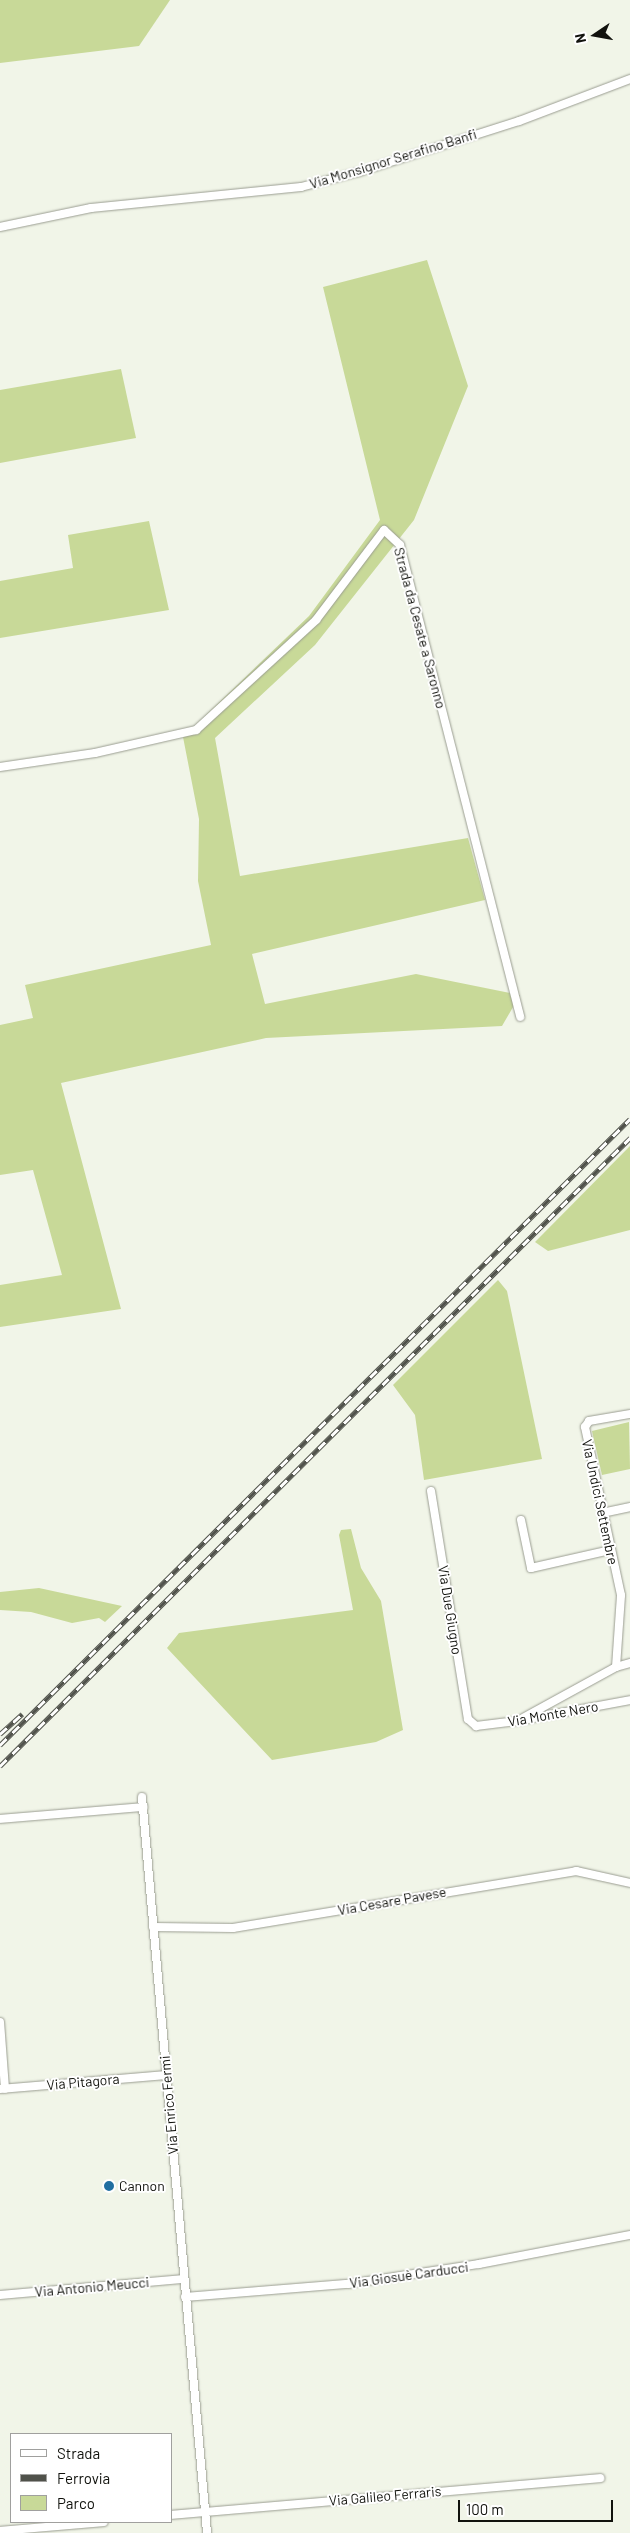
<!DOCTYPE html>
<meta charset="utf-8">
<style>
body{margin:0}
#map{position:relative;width:630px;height:2533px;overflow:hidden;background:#f1f5e8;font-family:Barlow,sans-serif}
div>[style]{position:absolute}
.green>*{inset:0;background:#c8d998}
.roads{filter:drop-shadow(0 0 1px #9a9d91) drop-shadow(0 0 1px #9a9d91)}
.minor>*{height:8px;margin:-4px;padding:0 4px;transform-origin:4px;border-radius:4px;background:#fff}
.rail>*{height:5px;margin-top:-2.5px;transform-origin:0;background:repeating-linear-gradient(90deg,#fff 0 9px,#50524b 0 18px);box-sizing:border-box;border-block:1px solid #50524b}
.dots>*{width:14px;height:14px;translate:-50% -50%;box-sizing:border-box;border:2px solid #fff;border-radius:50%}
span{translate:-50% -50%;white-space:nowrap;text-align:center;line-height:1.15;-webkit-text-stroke:4px #fff;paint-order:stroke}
.street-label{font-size:14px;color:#11120d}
.poi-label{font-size:14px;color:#11120d}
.left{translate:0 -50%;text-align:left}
.legend{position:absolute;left:10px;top:2433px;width:162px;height:90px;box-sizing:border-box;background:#fff;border:1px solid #a0a09e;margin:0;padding:6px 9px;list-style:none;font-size:15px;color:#11120d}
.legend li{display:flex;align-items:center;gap:10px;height:25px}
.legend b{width:25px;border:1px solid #a0a09e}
.north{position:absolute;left:570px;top:10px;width:50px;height:50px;-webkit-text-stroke:4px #fff;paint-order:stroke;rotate:258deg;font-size:14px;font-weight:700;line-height:20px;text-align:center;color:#11120d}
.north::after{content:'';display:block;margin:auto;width:18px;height:22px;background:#11120d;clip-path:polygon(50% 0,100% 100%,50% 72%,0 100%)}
.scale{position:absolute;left:458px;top:2500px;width:155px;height:22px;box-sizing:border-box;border:2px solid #11120d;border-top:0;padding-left:6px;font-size:15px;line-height:18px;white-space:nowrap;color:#11120d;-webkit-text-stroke:4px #fff;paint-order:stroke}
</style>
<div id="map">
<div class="green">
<div style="clip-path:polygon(0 0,170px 0,139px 46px,0 63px)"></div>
<div style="clip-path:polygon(427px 260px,468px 386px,414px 520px,315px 645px,215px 738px,240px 876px,468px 838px,485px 900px,252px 954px,265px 1004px,416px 974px,520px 995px,502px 1026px,266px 1038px,61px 1083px,121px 1309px,0 1327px,0 1285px,62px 1275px,33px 1170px,0 1175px,0 1025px,33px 1018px,25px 985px,211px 945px,198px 881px,199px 819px,183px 737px,309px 616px,380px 520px,323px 287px)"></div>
<div style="clip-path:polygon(121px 369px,136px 438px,0 463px,0 390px)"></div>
<div style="clip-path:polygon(149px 521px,169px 610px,0 638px,0 581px,73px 568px,68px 535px)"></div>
<div style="clip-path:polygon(630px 1146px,630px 1230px,548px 1251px,535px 1242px)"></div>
<div style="clip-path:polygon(498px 1280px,507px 1291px,542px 1459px,424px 1480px,415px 1415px,393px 1385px)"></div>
<div style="clip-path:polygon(629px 1422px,630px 1469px,602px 1475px,592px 1431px)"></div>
<div style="clip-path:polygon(351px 1529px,361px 1568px,381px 1601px,403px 1730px,376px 1742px,272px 1760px,167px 1648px,179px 1633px,353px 1610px,339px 1535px,341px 1530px)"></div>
<div style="clip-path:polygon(39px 1588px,122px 1606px,105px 1622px,99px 1618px,72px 1623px,31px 1612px,0 1610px,0 1592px)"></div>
</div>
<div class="roads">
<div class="minor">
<div style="left:0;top:227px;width:93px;rotate:-11.8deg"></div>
<div style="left:91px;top:208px;width:211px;rotate:-5.7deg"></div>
<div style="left:301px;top:187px;width:60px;rotate:-14.5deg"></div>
<div style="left:359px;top:172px;width:168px;rotate:-17.7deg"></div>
<div style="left:519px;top:121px;width:119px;rotate:-20.7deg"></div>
<div style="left:0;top:767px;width:96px;rotate:-8.4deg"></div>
<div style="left:95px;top:753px;width:104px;rotate:-12.8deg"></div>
<div style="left:196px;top:730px;width:163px;rotate:-42.5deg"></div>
<div style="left:316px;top:620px;width:113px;rotate:-52.9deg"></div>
<div style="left:384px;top:530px;width:22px;rotate:43deg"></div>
<div style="left:400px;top:545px;width:487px;rotate:75.7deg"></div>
<div style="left:431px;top:1491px;width:231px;rotate:80.8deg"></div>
<div style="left:468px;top:1719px;width:11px;rotate:41deg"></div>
<div style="left:476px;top:1726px;width:41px;rotate:-7deg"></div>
<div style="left:517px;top:1721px;width:115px;rotate:-10.5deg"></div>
<div style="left:602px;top:1513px;width:29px;rotate:-12deg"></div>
<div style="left:521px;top:1520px;width:49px;rotate:78.2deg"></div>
<div style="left:531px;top:1568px;width:82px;rotate:-12.7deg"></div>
<div style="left:616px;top:1667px;width:72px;rotate:-86deg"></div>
<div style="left:621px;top:1595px;width:172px;rotate:-102.1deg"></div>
<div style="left:585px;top:1427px;width:7px;rotate:-56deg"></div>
<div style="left:589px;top:1421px;width:42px;rotate:-9.7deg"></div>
<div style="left:523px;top:1718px;width:106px;rotate:-28.7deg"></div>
<div style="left:616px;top:1667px;width:15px;rotate:-16deg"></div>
<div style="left:142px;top:1797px;width:739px;rotate:84.95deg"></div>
<div style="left:0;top:1819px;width:144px;rotate:-4.8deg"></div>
<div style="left:153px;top:1927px;width:80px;rotate:0.7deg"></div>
<div style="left:233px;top:1928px;width:348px;rotate:-9.4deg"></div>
<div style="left:576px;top:1871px;width:55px;rotate:12.5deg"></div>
<div style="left:0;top:2022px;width:67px;rotate:85.7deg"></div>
<div style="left:0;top:2089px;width:167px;rotate:-4.8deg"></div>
<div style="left:0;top:2295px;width:185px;rotate:-5deg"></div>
<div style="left:185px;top:2297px;width:164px;rotate:-4.6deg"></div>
<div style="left:348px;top:2284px;width:133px;rotate:-8.7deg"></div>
<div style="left:479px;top:2264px;width:154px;rotate:-10.9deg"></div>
<div style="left:171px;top:2515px;width:431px;rotate:-4.9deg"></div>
<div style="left:0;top:2531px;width:104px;rotate:-4.9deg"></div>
</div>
</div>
<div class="rail">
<div style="left:0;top:1734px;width:30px;rotate:-42deg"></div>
<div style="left:0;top:1745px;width:888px;rotate:-44.82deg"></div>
<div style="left:0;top:1766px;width:890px;rotate:-44.91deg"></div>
</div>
<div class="dots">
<div style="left:109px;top:2186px;background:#216fa1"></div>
</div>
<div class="street-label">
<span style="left:393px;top:159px;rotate:-17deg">Via Monsignor Serafino Banfi</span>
<span style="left:420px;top:628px;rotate:75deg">Strada da Cesate a Saronno</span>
<span style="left:600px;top:1502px;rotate:78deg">Via Undici Settembre</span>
<span style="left:450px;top:1610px;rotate:81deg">Via Due Giugno</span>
<span style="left:553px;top:1714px;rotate:-10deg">Via Monte Nero</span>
<span style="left:392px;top:1901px;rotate:-10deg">Via Cesare Pavese</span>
<span style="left:83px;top:2082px;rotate:-5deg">Via Pitagora</span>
<span style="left:169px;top:2105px;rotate:-95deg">Via Enrico Fermi</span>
<span style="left:409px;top:2275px;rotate:-8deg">Via Giosuè Carducci</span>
<span style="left:92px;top:2287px;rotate:-5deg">Via Antonio Meucci</span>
<span style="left:385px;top:2496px;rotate:-5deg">Via Galileo Ferraris</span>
</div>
<div class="poi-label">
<span class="left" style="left:119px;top:2186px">Cannon</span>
</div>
<ul class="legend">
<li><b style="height:6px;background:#fff"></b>Strada</li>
<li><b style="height:6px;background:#50524b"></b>Ferrovia</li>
<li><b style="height:14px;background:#c8d998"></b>Parco</li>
</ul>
<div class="north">N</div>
<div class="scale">100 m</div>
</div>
